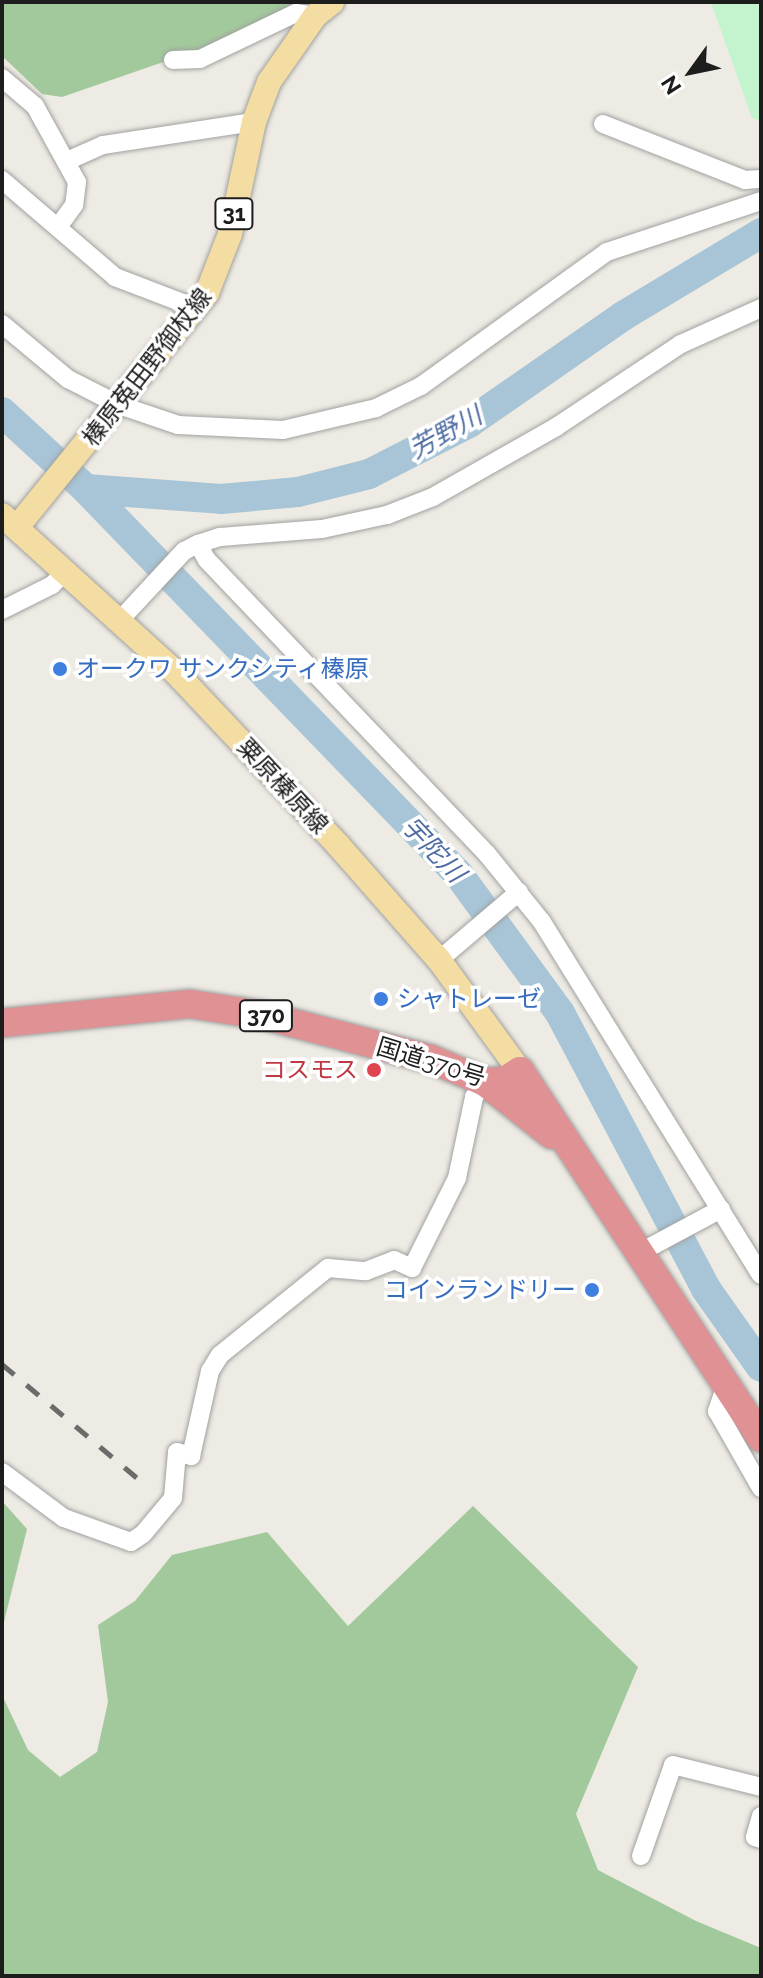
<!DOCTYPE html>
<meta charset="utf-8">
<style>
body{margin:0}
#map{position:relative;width:763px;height:1978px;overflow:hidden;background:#edebe3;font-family:Raleway,"Noto Sans JP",sans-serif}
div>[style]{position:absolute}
.forest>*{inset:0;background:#a2c99b}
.park>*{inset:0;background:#c3f4ce}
.river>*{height:30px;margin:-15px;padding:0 15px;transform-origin:15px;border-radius:15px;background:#a7c5d7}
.roads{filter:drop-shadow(0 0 2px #a1a1a1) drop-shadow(0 0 2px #a1a1a1)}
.minor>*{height:18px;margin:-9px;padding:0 9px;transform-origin:9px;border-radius:9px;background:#fff}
.major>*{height:24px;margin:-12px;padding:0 12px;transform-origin:12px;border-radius:12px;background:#f4dda2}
.highway>*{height:28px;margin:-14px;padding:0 14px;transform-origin:14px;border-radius:14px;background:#df9194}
.rail>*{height:5px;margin-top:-2.5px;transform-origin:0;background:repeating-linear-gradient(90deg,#6b6b6b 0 16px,transparent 0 32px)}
.dots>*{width:22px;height:22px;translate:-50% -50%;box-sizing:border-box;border:4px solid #fff;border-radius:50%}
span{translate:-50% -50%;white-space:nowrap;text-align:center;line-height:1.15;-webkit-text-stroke:7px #fff;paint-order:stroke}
.shield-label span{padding:2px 6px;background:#fff;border:2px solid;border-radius:6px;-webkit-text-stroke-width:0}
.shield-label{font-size:22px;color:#1d1d1d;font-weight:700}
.street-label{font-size:24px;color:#1d1d1d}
.shop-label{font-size:24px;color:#366cbe}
.left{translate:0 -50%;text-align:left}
.right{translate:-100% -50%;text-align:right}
.health-label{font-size:24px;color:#be3a42}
.water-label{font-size:26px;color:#516ea4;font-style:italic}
.frame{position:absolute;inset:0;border:4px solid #1d1d1d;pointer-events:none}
.north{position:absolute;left:651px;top:32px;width:80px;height:80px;-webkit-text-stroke:6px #fff;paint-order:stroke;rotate:237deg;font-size:22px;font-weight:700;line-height:32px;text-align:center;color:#1d1d1d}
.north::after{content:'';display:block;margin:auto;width:28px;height:36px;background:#1d1d1d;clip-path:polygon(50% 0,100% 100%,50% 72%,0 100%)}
</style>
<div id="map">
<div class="forest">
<div style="clip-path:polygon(2px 2px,313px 2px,201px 49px,62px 97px,42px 94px,2px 56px)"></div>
<div style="clip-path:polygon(2px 1501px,27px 1529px,2px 1630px)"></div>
<div style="clip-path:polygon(473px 1506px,638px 1667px,576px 1814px,598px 1870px,696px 1921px,761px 1948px,761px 1976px,2px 1976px,2px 1695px,28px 1750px,60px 1777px,97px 1752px,108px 1702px,98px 1625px,135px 1601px,172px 1555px,267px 1532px,348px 1626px)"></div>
</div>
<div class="park">
<div style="clip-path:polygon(711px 2px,761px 2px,761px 121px,752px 118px)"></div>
</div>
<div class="river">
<div style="left:2px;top:412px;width:114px;rotate:42.5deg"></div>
<div style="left:86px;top:489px;width:537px;rotate:45.98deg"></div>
<div style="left:459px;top:875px;width:171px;rotate:53.8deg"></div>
<div style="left:560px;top:1013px;width:312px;rotate:62.1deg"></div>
<div style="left:706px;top:1289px;width:95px;rotate:54.8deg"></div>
<div style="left:86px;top:489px;width:135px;rotate:4.2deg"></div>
<div style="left:221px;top:499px;width:77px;rotate:-5.2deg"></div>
<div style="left:298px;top:492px;width:73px;rotate:-14.2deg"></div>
<div style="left:369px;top:474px;width:112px;rotate:-27deg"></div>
<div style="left:469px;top:423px;width:188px;rotate:-34.8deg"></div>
<div style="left:623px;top:316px;width:161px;rotate:-31deg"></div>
</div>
<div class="roads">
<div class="minor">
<div style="left:173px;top:60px;width:27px;rotate:-2deg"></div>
<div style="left:200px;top:59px;width:106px;rotate:-25.6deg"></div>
<div style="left:296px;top:13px;width:19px;rotate:9deg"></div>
<div style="left:2px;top:78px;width:43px;rotate:40.3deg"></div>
<div style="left:35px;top:106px;width:87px;rotate:61.1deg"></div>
<div style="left:77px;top:182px;width:23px;rotate:97deg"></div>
<div style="left:74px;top:205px;width:27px;rotate:126deg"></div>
<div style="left:603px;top:124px;width:153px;rotate:21.5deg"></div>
<div style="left:745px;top:180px;width:16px;rotate:-4deg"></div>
<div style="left:67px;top:161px;width:39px;rotate:-24deg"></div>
<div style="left:103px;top:145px;width:153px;rotate:-8.7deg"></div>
<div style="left:2px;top:180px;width:149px;rotate:40.6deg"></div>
<div style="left:115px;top:277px;width:87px;rotate:20.9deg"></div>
<div style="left:2px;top:324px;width:86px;rotate:39.8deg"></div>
<div style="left:68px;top:379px;width:57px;rotate:27deg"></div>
<div style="left:119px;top:405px;width:62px;rotate:18.7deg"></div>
<div style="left:178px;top:425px;width:105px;rotate:2.7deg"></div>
<div style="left:283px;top:430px;width:96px;rotate:-13.3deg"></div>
<div style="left:376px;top:408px;width:50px;rotate:-26.1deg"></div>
<div style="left:421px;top:386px;width:229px;rotate:-35.8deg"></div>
<div style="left:607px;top:252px;width:162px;rotate:-18.3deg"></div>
<div style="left:198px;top:544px;width:18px;rotate:61deg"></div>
<div style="left:207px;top:560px;width:406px;rotate:46.4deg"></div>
<div style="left:487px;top:854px;width:87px;rotate:51deg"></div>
<div style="left:542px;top:922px;width:415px;rotate:58.2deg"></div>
<div style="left:2px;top:610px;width:56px;rotate:-26.6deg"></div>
<div style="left:52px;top:585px;width:21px;rotate:-45deg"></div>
<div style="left:120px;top:620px;width:94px;rotate:-47.2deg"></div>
<div style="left:184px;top:551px;width:16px;rotate:-27deg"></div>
<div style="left:198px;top:544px;width:23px;rotate:-18deg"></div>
<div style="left:220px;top:537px;width:102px;rotate:-4.5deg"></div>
<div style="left:322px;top:529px;width:66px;rotate:-12.2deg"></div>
<div style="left:387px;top:515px;width:49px;rotate:-21.4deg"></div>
<div style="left:433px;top:497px;width:142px;rotate:-29.6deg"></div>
<div style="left:556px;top:427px;width:150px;rotate:-33.6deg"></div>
<div style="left:681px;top:344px;width:88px;rotate:-24.2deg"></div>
<div style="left:439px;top:960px;width:105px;rotate:-40.4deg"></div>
<div style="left:639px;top:1253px;width:93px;rotate:-28.2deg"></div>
<div style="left:726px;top:1385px;width:28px;rotate:109deg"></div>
<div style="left:717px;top:1411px;width:89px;rotate:60.3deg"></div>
<div style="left:2px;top:1472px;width:77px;rotate:36.6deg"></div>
<div style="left:64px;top:1518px;width:71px;rotate:19.7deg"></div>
<div style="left:131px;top:1542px;width:14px;rotate:-34deg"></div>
<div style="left:143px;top:1534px;width:47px;rotate:-50.2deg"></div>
<div style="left:173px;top:1498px;width:46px;rotate:-85deg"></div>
<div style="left:177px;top:1452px;width:15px;rotate:16deg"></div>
<div style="left:191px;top:1456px;width:87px;rotate:-77.4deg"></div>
<div style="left:210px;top:1371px;width:19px;rotate:-58deg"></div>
<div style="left:220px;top:1355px;width:139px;rotate:-38.9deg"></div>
<div style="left:328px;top:1268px;width:38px;rotate:5deg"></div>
<div style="left:366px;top:1271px;width:30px;rotate:-21deg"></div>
<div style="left:394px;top:1260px;width:20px;rotate:24deg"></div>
<div style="left:412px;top:1268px;width:101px;rotate:-63.4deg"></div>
<div style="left:457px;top:1178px;width:83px;rotate:-78.1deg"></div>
<div style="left:474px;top:1097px;width:19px;rotate:-54deg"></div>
<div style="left:761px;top:1816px;width:22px;rotate:106deg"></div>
<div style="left:755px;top:1837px;width:6px;rotate:18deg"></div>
<div style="left:641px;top:1856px;width:96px;rotate:-70.6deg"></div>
<div style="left:673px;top:1765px;width:91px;rotate:14deg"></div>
</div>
<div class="major">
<div style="left:2px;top:515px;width:235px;rotate:42.2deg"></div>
<div style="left:176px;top:673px;width:236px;rotate:46.7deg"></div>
<div style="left:338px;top:845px;width:153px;rotate:48.7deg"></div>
<div style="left:439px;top:960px;width:137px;rotate:53.9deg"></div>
<div style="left:17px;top:527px;width:301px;rotate:-50.9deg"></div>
<div style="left:207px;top:293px;width:63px;rotate:-68.7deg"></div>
<div style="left:230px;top:234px;width:115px;rotate:-77.9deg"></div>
<div style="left:254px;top:122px;width:43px;rotate:-69.4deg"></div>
<div style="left:269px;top:82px;width:80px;rotate:-55.1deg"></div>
<div style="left:315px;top:16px;width:22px;rotate:-39deg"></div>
</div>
<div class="highway">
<div style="left:2px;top:1023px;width:189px;rotate:-5.8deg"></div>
<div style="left:190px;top:1004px;width:73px;rotate:8.7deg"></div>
<div style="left:262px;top:1015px;width:175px;rotate:14.6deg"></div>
<div style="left:431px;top:1059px;width:59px;rotate:23.1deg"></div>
<div style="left:485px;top:1082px;width:19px;rotate:-3deg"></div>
<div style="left:504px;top:1081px;width:19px;rotate:-32deg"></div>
<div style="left:520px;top:1071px;width:439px;rotate:56.7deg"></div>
<div style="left:485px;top:1082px;width:85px;rotate:38.3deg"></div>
</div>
</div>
<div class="rail">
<div style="left:2px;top:1364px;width:189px;rotate:40.1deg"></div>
</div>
<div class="dots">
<div style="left:60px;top:669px;background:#3f7fe0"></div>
<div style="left:381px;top:999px;background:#3f7fe0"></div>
<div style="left:374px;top:1070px;background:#e0444e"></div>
<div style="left:592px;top:1290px;background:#3f7fe0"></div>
</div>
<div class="shield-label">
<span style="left:234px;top:214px">31</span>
<span style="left:266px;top:1016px">370</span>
</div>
<div class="street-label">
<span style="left:147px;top:367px;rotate:-52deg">榛原菟田野御杖線</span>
<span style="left:283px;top:786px;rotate:47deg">粟原榛原線</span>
<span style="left:431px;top:1062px;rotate:17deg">国道370号</span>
</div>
<div class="shop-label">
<span class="left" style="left:76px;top:669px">オークワ サンクシティ榛原</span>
<span class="left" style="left:397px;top:999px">シャトレーゼ</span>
<span class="right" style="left:576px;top:1290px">コインランドリー</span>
</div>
<div class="health-label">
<span class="right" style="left:358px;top:1070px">コスモス</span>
</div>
<div class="water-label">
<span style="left:446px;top:433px;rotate:-29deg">芳野川</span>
<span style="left:433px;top:850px;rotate:47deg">宇陀川</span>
</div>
<div class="frame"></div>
<div class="north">N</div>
</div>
